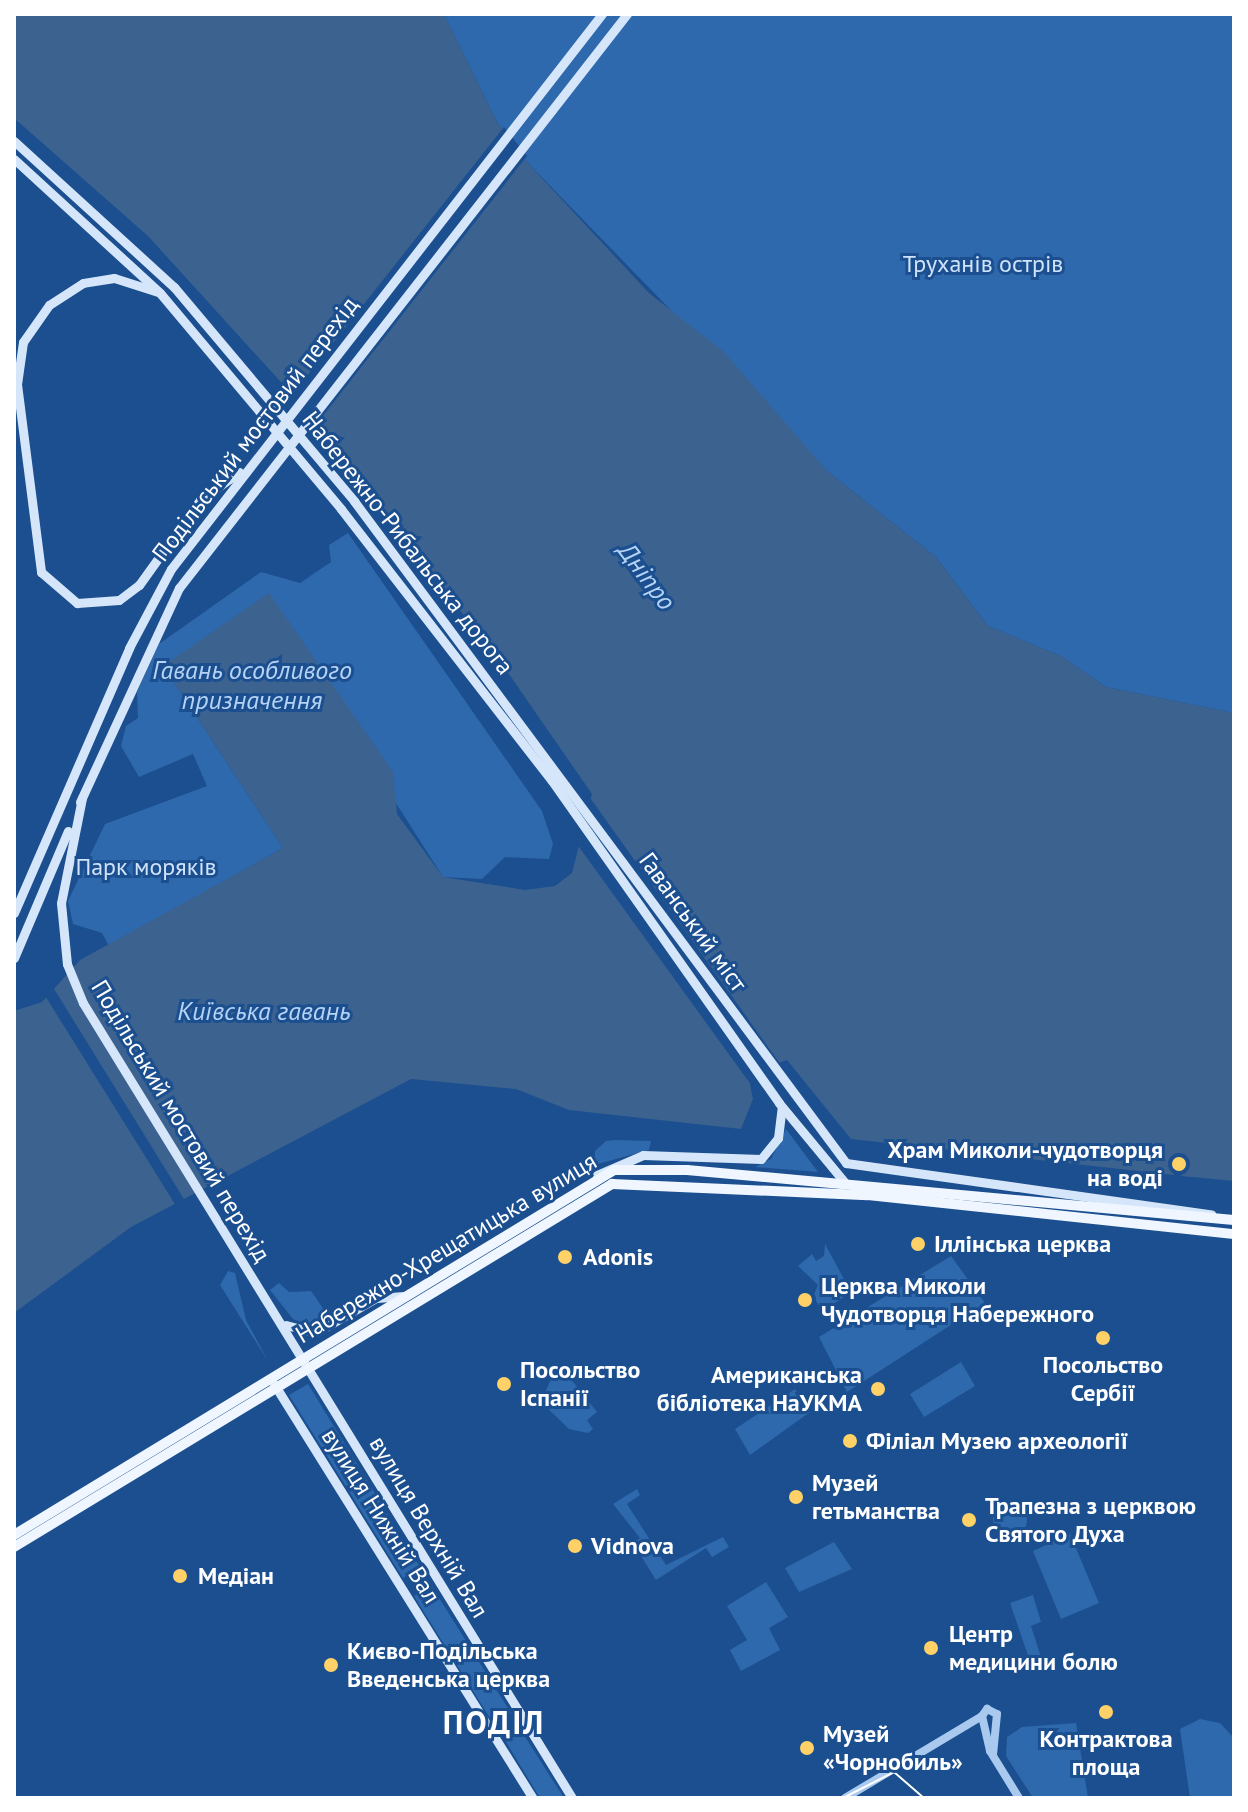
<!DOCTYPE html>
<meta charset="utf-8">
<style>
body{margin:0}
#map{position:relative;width:1248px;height:1812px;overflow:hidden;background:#1b4f8f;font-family:"PT Sans",sans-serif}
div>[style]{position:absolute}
.green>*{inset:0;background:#2e69ad}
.round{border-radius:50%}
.water>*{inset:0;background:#3c6290}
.pier>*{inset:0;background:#1b4f8f}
.tertiary>*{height:8px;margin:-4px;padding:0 4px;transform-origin:4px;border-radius:4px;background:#a9c9ee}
.secondary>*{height:9px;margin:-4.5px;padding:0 4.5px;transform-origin:4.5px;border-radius:4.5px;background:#d6e6fa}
.primary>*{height:10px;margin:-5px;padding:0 5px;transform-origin:5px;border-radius:5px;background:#f0f6ff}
.tram>*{height:2px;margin:-1px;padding:0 1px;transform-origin:1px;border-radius:1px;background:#fff}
.dots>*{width:22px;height:22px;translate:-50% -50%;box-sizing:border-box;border:4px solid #1b4f8f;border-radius:50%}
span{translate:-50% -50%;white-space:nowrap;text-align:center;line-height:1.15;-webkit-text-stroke:6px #1b4f8f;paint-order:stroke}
.park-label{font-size:24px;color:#cfe3fa}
.street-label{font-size:24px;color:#fff}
.poi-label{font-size:24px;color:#fff;font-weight:700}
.right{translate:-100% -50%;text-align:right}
.left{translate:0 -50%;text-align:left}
.water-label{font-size:26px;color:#b5d3f5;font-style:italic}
.district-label{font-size:32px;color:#fff;font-weight:700;letter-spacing:2px}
.frame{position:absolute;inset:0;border:16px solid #fff;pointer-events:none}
</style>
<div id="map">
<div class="green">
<div style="clip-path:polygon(444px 14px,1234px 14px,1234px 713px,1106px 687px,1061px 656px,988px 626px,936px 557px,827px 471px,525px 160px,497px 122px)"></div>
<div style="clip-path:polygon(348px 533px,542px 811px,553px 844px,549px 859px,505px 857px,482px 879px,443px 877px,394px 800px,163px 666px,283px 848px,109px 946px,102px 933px,73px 924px,68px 901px,105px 824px,207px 786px,193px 754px,139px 777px,121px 746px,126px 726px,138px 718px,137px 692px,159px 644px,261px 572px,300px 583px,331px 562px,329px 545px)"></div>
<div style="clip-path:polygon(786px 1129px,818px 1172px,755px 1167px,771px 1159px)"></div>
<div style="clip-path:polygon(606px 1141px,615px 1140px,651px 1141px,649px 1150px,594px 1165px,595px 1151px)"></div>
<div style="clip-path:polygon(825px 1244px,851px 1292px,823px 1311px,813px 1297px,818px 1285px,798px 1266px,812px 1254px,816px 1261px,824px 1256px)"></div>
<div style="clip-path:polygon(951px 1256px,985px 1303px,847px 1392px,819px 1337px)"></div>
<div style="clip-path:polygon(228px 1271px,235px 1273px,246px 1320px,268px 1361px,220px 1285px)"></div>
<div style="clip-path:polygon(279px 1283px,289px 1292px,311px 1291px,329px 1317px,309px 1325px,293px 1319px,270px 1290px)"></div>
<div style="clip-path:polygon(961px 1362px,975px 1386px,924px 1417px,910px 1394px)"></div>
<div style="clip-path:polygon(558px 1363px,597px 1412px,587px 1420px,593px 1429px,588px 1433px,569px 1429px,541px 1402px)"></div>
<div style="clip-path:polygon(308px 1384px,420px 1567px,403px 1578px,289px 1395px)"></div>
<div style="clip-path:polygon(795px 1389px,810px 1412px,750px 1455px,735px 1429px)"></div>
<div style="clip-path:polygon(637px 1489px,640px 1495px,627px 1504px,666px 1565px,723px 1537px,729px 1547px,712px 1557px,706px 1548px,656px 1580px,633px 1543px,640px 1538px,613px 1504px)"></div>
<div class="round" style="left:993px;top:1503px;width:34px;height:34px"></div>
<div style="clip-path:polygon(1070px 1534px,1099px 1603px,1061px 1619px,1033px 1551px)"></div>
<div style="clip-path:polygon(834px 1542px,852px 1569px,799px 1592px,785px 1568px)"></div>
<div style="clip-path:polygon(766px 1582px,788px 1617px,769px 1628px,780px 1650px,741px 1671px,730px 1650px,747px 1640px,727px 1606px)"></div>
<div style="clip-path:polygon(431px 1585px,511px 1713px,493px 1723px,414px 1596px)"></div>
<div style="clip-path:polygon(1033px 1595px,1041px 1622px,1031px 1626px,1042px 1660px,1031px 1664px,1010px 1603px)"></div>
<div style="clip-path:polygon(1200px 1719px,1220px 1723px,1234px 1738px,1234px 1798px,1190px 1798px,1180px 1729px)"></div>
<div style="clip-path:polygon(1076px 1723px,1088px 1798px,1033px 1798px,1006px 1756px,1007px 1737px,1022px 1727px)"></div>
<div style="clip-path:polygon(522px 1732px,564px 1798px,540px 1798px,506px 1742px)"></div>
</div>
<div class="water">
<div style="clip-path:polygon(14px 14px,444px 14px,497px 122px,525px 160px,649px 293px,724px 352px,827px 471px,936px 557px,988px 626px,1061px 656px,1106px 687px,1234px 713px,1234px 1181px,1181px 1176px,1188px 1162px,1180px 1154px,1171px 1160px,1174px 1175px,851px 1139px,787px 1060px,748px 1074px,753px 1099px,741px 1129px,569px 1110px,516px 1089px,411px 1079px,131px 1227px,14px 1313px,14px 1011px,42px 1002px,80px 960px,283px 848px,163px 666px,269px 593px,393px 772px,397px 814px,443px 877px,525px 890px,555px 886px,572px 873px,592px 794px,495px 654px,331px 450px,320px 425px,148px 236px,14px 118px)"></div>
</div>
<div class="pier">
<div style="clip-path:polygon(504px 127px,527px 156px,315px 426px,288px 400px)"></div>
<div style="clip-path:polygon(588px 795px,781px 1065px,749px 1082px,574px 840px)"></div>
<div style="clip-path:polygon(51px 984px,187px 1204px,178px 1209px,44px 994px)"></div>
</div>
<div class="tertiary">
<div style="left:982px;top:1716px;width:36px;rotate:77deg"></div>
<div style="left:990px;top:1751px;width:55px;rotate:58.3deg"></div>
<div style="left:982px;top:1716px;width:9px;rotate:-54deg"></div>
<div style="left:987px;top:1709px;width:11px;rotate:27deg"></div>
<div style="left:997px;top:1714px;width:41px;rotate:95.6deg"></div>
<div style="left:845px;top:1798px;width:160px;rotate:-30.9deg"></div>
</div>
<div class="secondary">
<div style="left:14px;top:141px;width:217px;rotate:42.4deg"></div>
<div style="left:174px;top:287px;width:280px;rotate:49.9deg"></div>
<div style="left:354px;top:501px;width:825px;rotate:53.38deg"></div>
<div style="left:846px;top:1163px;width:369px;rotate:8deg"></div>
<div style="left:14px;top:159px;width:198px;rotate:42.5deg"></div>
<div style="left:160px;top:293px;width:282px;rotate:50deg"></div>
<div style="left:341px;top:509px;width:344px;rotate:52.2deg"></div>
<div style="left:552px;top:781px;width:394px;rotate:54.8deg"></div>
<div style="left:779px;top:1103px;width:105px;rotate:50.4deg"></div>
<div style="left:158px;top:292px;width:46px;rotate:-162.3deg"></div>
<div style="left:114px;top:278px;width:31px;rotate:171deg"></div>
<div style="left:83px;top:283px;width:40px;rotate:147.1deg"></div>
<div style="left:49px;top:305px;width:45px;rotate:125.1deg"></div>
<div style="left:23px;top:342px;width:42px;rotate:98.1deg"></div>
<div style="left:17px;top:384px;width:190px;rotate:82.7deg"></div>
<div style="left:41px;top:572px;width:48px;rotate:40.7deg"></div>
<div style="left:77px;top:603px;width:42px;rotate:-4.1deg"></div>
<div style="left:119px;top:600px;width:25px;rotate:-37deg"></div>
<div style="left:139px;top:585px;width:105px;rotate:-54.3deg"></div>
<div style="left:200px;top:500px;width:48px;rotate:-35.7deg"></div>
<div style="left:82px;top:798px;width:107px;rotate:101.3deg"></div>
<div style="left:61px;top:903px;width:61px;rotate:84.4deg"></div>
<div style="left:67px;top:964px;width:42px;rotate:67.7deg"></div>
<div style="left:83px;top:1003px;width:933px;rotate:58.4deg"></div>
<div style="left:80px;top:802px;width:236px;rotate:-65.2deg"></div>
<div style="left:179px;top:588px;width:728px;rotate:-52.03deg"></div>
<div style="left:14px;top:913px;width:289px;rotate:-66.5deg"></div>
<div style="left:129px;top:648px;width:89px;rotate:-62deg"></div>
<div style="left:171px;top:569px;width:703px;rotate:-52.17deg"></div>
<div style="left:14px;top:958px;width:138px;rotate:-67deg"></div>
<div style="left:597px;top:1175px;width:50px;rotate:-23.5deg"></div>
<div style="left:643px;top:1155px;width:118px;rotate:1.9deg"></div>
<div style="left:761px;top:1159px;width:27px;rotate:-51deg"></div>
<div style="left:778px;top:1138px;width:31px;rotate:-83deg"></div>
<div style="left:286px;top:1325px;width:30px;rotate:15deg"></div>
<div style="left:315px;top:1333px;width:70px;rotate:-29.8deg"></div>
<div style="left:376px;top:1298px;width:28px;rotate:-4deg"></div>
<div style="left:274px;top:1384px;width:488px;rotate:58deg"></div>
</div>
<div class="primary">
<div style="left:14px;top:1535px;width:702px;rotate:-31.31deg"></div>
<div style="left:614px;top:1170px;width:73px"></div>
<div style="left:687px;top:1170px;width:549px;rotate:5.22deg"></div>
<div style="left:14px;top:1547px;width:700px;rotate:-31.26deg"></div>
<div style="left:612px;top:1184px;width:256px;rotate:2.5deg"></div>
<div style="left:868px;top:1195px;width:368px;rotate:6.1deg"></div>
</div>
<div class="tram">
<div style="left:843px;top:1798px;width:57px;rotate:-27deg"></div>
<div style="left:894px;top:1772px;width:40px;rotate:41deg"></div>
</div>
<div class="dots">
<div style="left:1179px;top:1164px;background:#ffd166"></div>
<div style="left:918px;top:1244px;background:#ffd166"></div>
<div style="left:565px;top:1257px;background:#ffd166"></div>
<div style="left:805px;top:1300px;background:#ffd166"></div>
<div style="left:1103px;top:1338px;background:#ffd166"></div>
<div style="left:504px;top:1384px;background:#ffd166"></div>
<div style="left:878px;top:1389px;background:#ffd166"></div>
<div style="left:850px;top:1441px;background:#ffd166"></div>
<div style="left:796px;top:1497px;background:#ffd166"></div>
<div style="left:969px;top:1520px;background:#ffd166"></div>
<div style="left:575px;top:1546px;background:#ffd166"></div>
<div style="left:180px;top:1576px;background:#ffd166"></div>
<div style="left:931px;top:1648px;background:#ffd166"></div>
<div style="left:331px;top:1665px;background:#ffd166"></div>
<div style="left:1106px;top:1712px;background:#ffd166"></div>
<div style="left:807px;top:1748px;background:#ffd166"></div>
</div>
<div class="park-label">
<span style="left:983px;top:264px">Труханів острів</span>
<span style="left:146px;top:867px">Парк моряків</span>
</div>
<div class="street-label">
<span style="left:255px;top:429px;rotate:-53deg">Подільський мостовий перехід</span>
<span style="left:408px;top:543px;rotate:52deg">Набережно-Рибальська дорога</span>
<span style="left:693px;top:922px;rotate:54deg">Гаванський міст</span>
<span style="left:181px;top:1121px;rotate:59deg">Подільський мостовий перехід</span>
<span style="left:446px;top:1248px;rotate:-31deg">Набережно-Хрещатицька вулиця</span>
<span style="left:381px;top:1516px;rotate:58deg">вулиця Нижній Вал</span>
<span style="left:429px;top:1527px;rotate:59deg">вулиця Верхній Вал</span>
</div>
<div class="poi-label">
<span class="right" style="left:1163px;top:1164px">Храм Миколи-чудотворця<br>на воді</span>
<span class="left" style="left:934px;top:1244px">Іллінська церква</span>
<span class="left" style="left:583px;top:1257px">Adonis</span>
<span class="left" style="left:821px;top:1300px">Церква Миколи<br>Чудотворця Набережного</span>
<span style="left:1103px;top:1379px">Посольство<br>Сербії</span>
<span class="left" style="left:520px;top:1384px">Посольство<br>Іспанії</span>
<span class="right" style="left:862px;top:1389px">Американська<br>бібліотека НаУКМА</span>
<span class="left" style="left:866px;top:1441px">Філіал Музею археології</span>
<span class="left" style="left:812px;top:1497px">Музей<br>гетьманства</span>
<span class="left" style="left:985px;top:1520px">Трапезна з церквою<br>Святого Духа</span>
<span class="left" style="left:591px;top:1546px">Vidnova</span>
<span class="left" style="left:198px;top:1576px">Медіан</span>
<span class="left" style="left:949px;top:1648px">Центр<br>медицини болю</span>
<span class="left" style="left:347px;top:1665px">Києво-Подільська<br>Введенська церква</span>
<span class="left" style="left:823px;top:1748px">Музей<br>«Чорнобиль»</span>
<span style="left:1106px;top:1753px">Контрактова<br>площа</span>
</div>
<div class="water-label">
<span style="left:647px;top:576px;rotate:53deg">Дніпро</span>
<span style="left:252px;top:685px">Гавань особливого<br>призначення</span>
<span style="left:264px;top:1011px">Київська гавань</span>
</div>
<div class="district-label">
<span style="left:494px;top:1722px">ПОДІЛ</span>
</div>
<div class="frame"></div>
</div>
